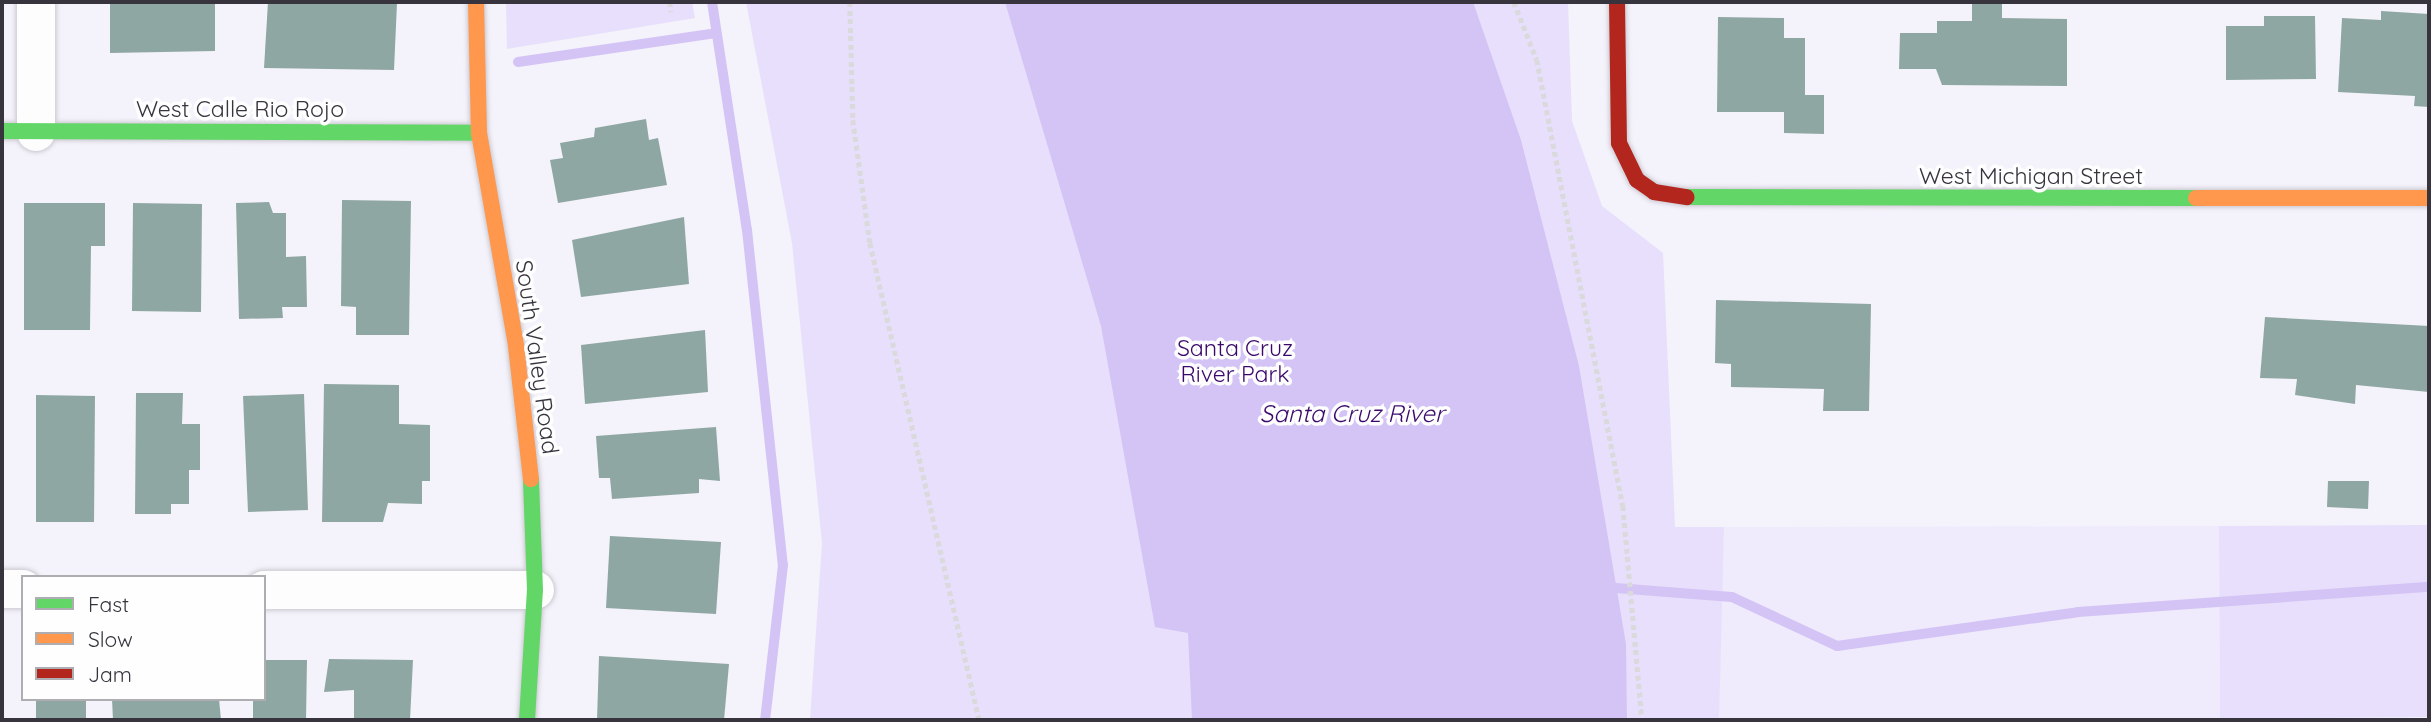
<!DOCTYPE html>
<style>
body{margin:0}
#map{position:relative;width:2431px;height:722px;overflow:hidden;background:#f4f2fa;font-family:Quicksand,sans-serif}
div>[style]{position:absolute}
.built>*{inset:0;background:#efeafc}
.green>*{inset:0;background:#e7dffb}
.water>*{inset:0;background:#d4c4f5}
.stream>*{height:10px;margin:-5px;padding:0 5px;transform-origin:5px;border-radius:5px;background:#d4c4f5}
.building>*{inset:0;background:#8fa7a3}
.path>*{height:4.5px;margin-top:-2.25px;transform-origin:0;background:repeating-linear-gradient(90deg,#dad9db 0 5px,transparent 0 8.5px)}
.roads{filter:drop-shadow(0 0 2px #cbc9d1) drop-shadow(0 0 2px #cbc9d1)}
.street>*{height:38px;margin:-19px;padding:0 19px;transform-origin:19px;border-radius:19px;background:#fdfdfe}
.fast>*{height:16px;margin:-8px;padding:0 8px;transform-origin:8px;border-radius:8px;background:#63d668}
.slow>*{height:16px;margin:-8px;padding:0 8px;transform-origin:8px;border-radius:8px;background:#ff974d}
.jam>*{height:16px;margin:-8px;padding:0 8px;transform-origin:8px;border-radius:8px;background:#b3261e}
span{translate:-50% -50%;white-space:nowrap;text-align:center;line-height:1.15;-webkit-text-stroke:7px #fefefe;paint-order:stroke}
.street-label{font-size:23px;color:#37343e}
.park-label{font-size:23px;color:#3a086b}
.water-label{font-size:24px;color:#3b0a6c;font-style:italic}
.frame{position:absolute;inset:0;border:4px solid #37343e;pointer-events:none}
.legend{position:absolute;left:21px;top:575px;width:245px;height:126px;box-sizing:border-box;background:#fefefe;border:2px solid #aeadb1;margin:0;padding:9px 12px;list-style:none;font-size:21px;color:#37343e}
.legend li{display:flex;align-items:center;gap:14px;height:35px}
.legend b{width:35px;border:2px solid #aeadb1}
</style>
<div id="map">
<div class="built">
<div style="clip-path:polygon(2219px 526px,2220px 719px,1717px 720px,1724px 527px)"></div>
</div>
<div class="green">
<div style="clip-path:polygon(506px 2px,692px 2px,695px 18px,507px 49px)"></div>
<div style="clip-path:polygon(746px 2px,1568px 2px,1572px 121px,1602px 206px,1663px 253px,1675px 527px,1724px 527px,1719px 720px,810px 720px,822px 543px,792px 243px)"></div>
<div style="clip-path:polygon(2429px 525px,2429px 717px,2220px 719px,2219px 526px)"></div>
</div>
<div class="water">
<div style="clip-path:polygon(1005px 2px,1473px 2px,1521px 140px,1579px 366px,1626px 644px,1627px 720px,1192px 720px,1188px 633px,1155px 627px,1101px 326px)"></div>
</div>
<div class="stream">
<div style="left:712px;top:2px;width:231px;rotate:81.3deg"></div>
<div style="left:747px;top:230px;width:337px;rotate:83.9deg"></div>
<div style="left:783px;top:565px;width:156px;rotate:96.6deg"></div>
<div style="left:518px;top:62px;width:200px;rotate:-8.3deg"></div>
<div style="left:1603px;top:587px;width:129px;rotate:4.4deg"></div>
<div style="left:1732px;top:597px;width:116px;rotate:25deg"></div>
<div style="left:1837px;top:646px;width:243px;rotate:-8deg"></div>
<div style="left:2078px;top:612px;width:352px;rotate:-4.1deg"></div>
</div>
<div class="building">
<div style="clip-path:polygon(110px 2px,215px 2px,215px 51px,110px 53px)"></div>
<div style="clip-path:polygon(268px 2px,397px 3px,394px 70px,264px 68px)"></div>
<div style="clip-path:polygon(1972px 2px,2002px 2px,2002px 18px,2067px 19px,2067px 86px,1942px 85px,1936px 69px,1899px 69px,1900px 33px,1937px 33px,1937px 21px,1972px 21px)"></div>
<div style="clip-path:polygon(2381px 11px,2429px 14px,2429px 107px,2414px 106px,2415px 96px,2338px 92px,2342px 18px,2381px 20px)"></div>
<div style="clip-path:polygon(2264px 16px,2315px 16px,2316px 79px,2226px 80px,2226px 26px,2264px 26px)"></div>
<div style="clip-path:polygon(1718px 17px,1784px 18px,1784px 38px,1805px 38px,1805px 95px,1824px 95px,1824px 134px,1784px 133px,1784px 112px,1717px 112px)"></div>
<div style="clip-path:polygon(646px 119px,649px 140px,658px 138px,667px 185px,558px 203px,550px 160px,563px 158px,560px 143px,594px 137px,595px 128px)"></div>
<div style="clip-path:polygon(342px 200px,411px 201px,409px 335px,356px 335px,356px 307px,341px 306px)"></div>
<div style="clip-path:polygon(269px 202px,273px 213px,286px 213px,286px 257px,306px 256px,307px 307px,282px 307px,283px 318px,239px 319px,236px 203px)"></div>
<div style="clip-path:polygon(24px 203px,105px 203px,105px 246px,91px 246px,90px 330px,24px 330px)"></div>
<div style="clip-path:polygon(133px 203px,202px 204px,201px 312px,132px 311px)"></div>
<div style="clip-path:polygon(684px 217px,689px 284px,581px 297px,572px 240px)"></div>
<div style="clip-path:polygon(1716px 300px,1871px 304px,1869px 411px,1823px 411px,1824px 389px,1731px 387px,1731px 364px,1715px 363px)"></div>
<div style="clip-path:polygon(2265px 317px,2429px 326px,2429px 392px,2356px 385px,2355px 404px,2295px 395px,2297px 379px,2260px 378px)"></div>
<div style="clip-path:polygon(705px 330px,708px 392px,585px 404px,581px 345px)"></div>
<div style="clip-path:polygon(324px 384px,399px 385px,399px 424px,430px 425px,430px 481px,422px 481px,422px 504px,388px 503px,383px 522px,322px 522px)"></div>
<div style="clip-path:polygon(136px 393px,183px 393px,182px 424px,200px 424px,200px 470px,189px 470px,189px 504px,171px 504px,171px 514px,135px 514px)"></div>
<div style="clip-path:polygon(304px 394px,308px 510px,248px 512px,243px 396px)"></div>
<div style="clip-path:polygon(36px 395px,95px 396px,94px 522px,36px 522px)"></div>
<div style="clip-path:polygon(716px 427px,720px 481px,699px 479px,699px 493px,612px 499px,610px 478px,599px 478px,596px 436px)"></div>
<div style="clip-path:polygon(2328px 481px,2369px 481px,2368px 509px,2327px 507px)"></div>
<div style="clip-path:polygon(610px 536px,721px 542px,716px 614px,606px 608px)"></div>
<div style="clip-path:polygon(599px 656px,729px 664px,724px 720px,597px 720px)"></div>
<div style="clip-path:polygon(329px 659px,413px 660px,410px 720px,354px 720px,354px 690px,324px 692px)"></div>
<div style="clip-path:polygon(264px 660px,307px 660px,306px 720px,253px 720px,253px 699px,264px 699px)"></div>
<div style="clip-path:polygon(36px 699px,86px 699px,86px 720px,36px 720px)"></div>
<div style="clip-path:polygon(112px 699px,219px 699px,221px 720px,113px 720px)"></div>
</div>
<div class="path">
<div style="left:670px;top:2px;width:10px;rotate:84deg"></div>
<div style="left:850px;top:2px;width:118px;rotate:88.5deg"></div>
<div style="left:853px;top:120px;width:124px;rotate:82.1deg"></div>
<div style="left:870px;top:243px;width:489px;rotate:77.1deg"></div>
<div style="left:1514px;top:2px;width:62px;rotate:68.4deg"></div>
<div style="left:1537px;top:60px;width:454px;rotate:79.1deg"></div>
<div style="left:1623px;top:506px;width:215px;rotate:84.9deg"></div>
</div>
<div class="roads">
<div class="street">
<div style="left:36px;top:132px;width:130px;rotate:-90deg"></div>
<div style="left:2px;top:589px;width:21px"></div>
<div style="left:264px;top:590px;width:271px"></div>
</div>
<div class="fast">
<div style="left:2px;top:131px;width:477px;rotate:0.2deg"></div>
<div style="left:1687px;top:197px;width:509px;rotate:0.11deg"></div>
<div style="left:527px;top:720px;width:130px;rotate:-86.5deg"></div>
<div style="left:535px;top:590px;width:111px;rotate:-92.1deg"></div>
</div>
<div class="slow">
<div style="left:476px;top:2px;width:131px;rotate:88.7deg"></div>
<div style="left:479px;top:133px;width:216px;rotate:80.1deg"></div>
<div style="left:516px;top:346px;width:134px;rotate:83.6deg"></div>
<div style="left:2196px;top:198px;width:233px"></div>
</div>
<div class="jam">
<div style="left:1617px;top:2px;width:141px;rotate:89.2deg"></div>
<div style="left:1619px;top:143px;width:41px;rotate:64.1deg"></div>
<div style="left:1637px;top:180px;width:21px;rotate:35deg"></div>
<div style="left:1654px;top:192px;width:33px;rotate:9deg"></div>
</div>
</div>
<div class="street-label">
<span style="left:240px;top:109px">West Calle Rio Rojo</span>
<span style="left:2031px;top:176px">West Michigan Street</span>
<span style="left:537px;top:357px;rotate:82deg">South Valley Road</span>
</div>
<div class="park-label">
<span style="left:1235px;top:361px">Santa Cruz<br>River Park</span>
</div>
<div class="water-label">
<span style="left:1352px;top:414px">Santa Cruz River</span>
</div>
<div class="frame"></div>
<ul class="legend">
<li><b style="height:9px;background:#63d668"></b>Fast</li>
<li><b style="height:9px;background:#ff974d"></b>Slow</li>
<li><b style="height:9px;background:#b3261e"></b>Jam</li>
</ul>
</div>
